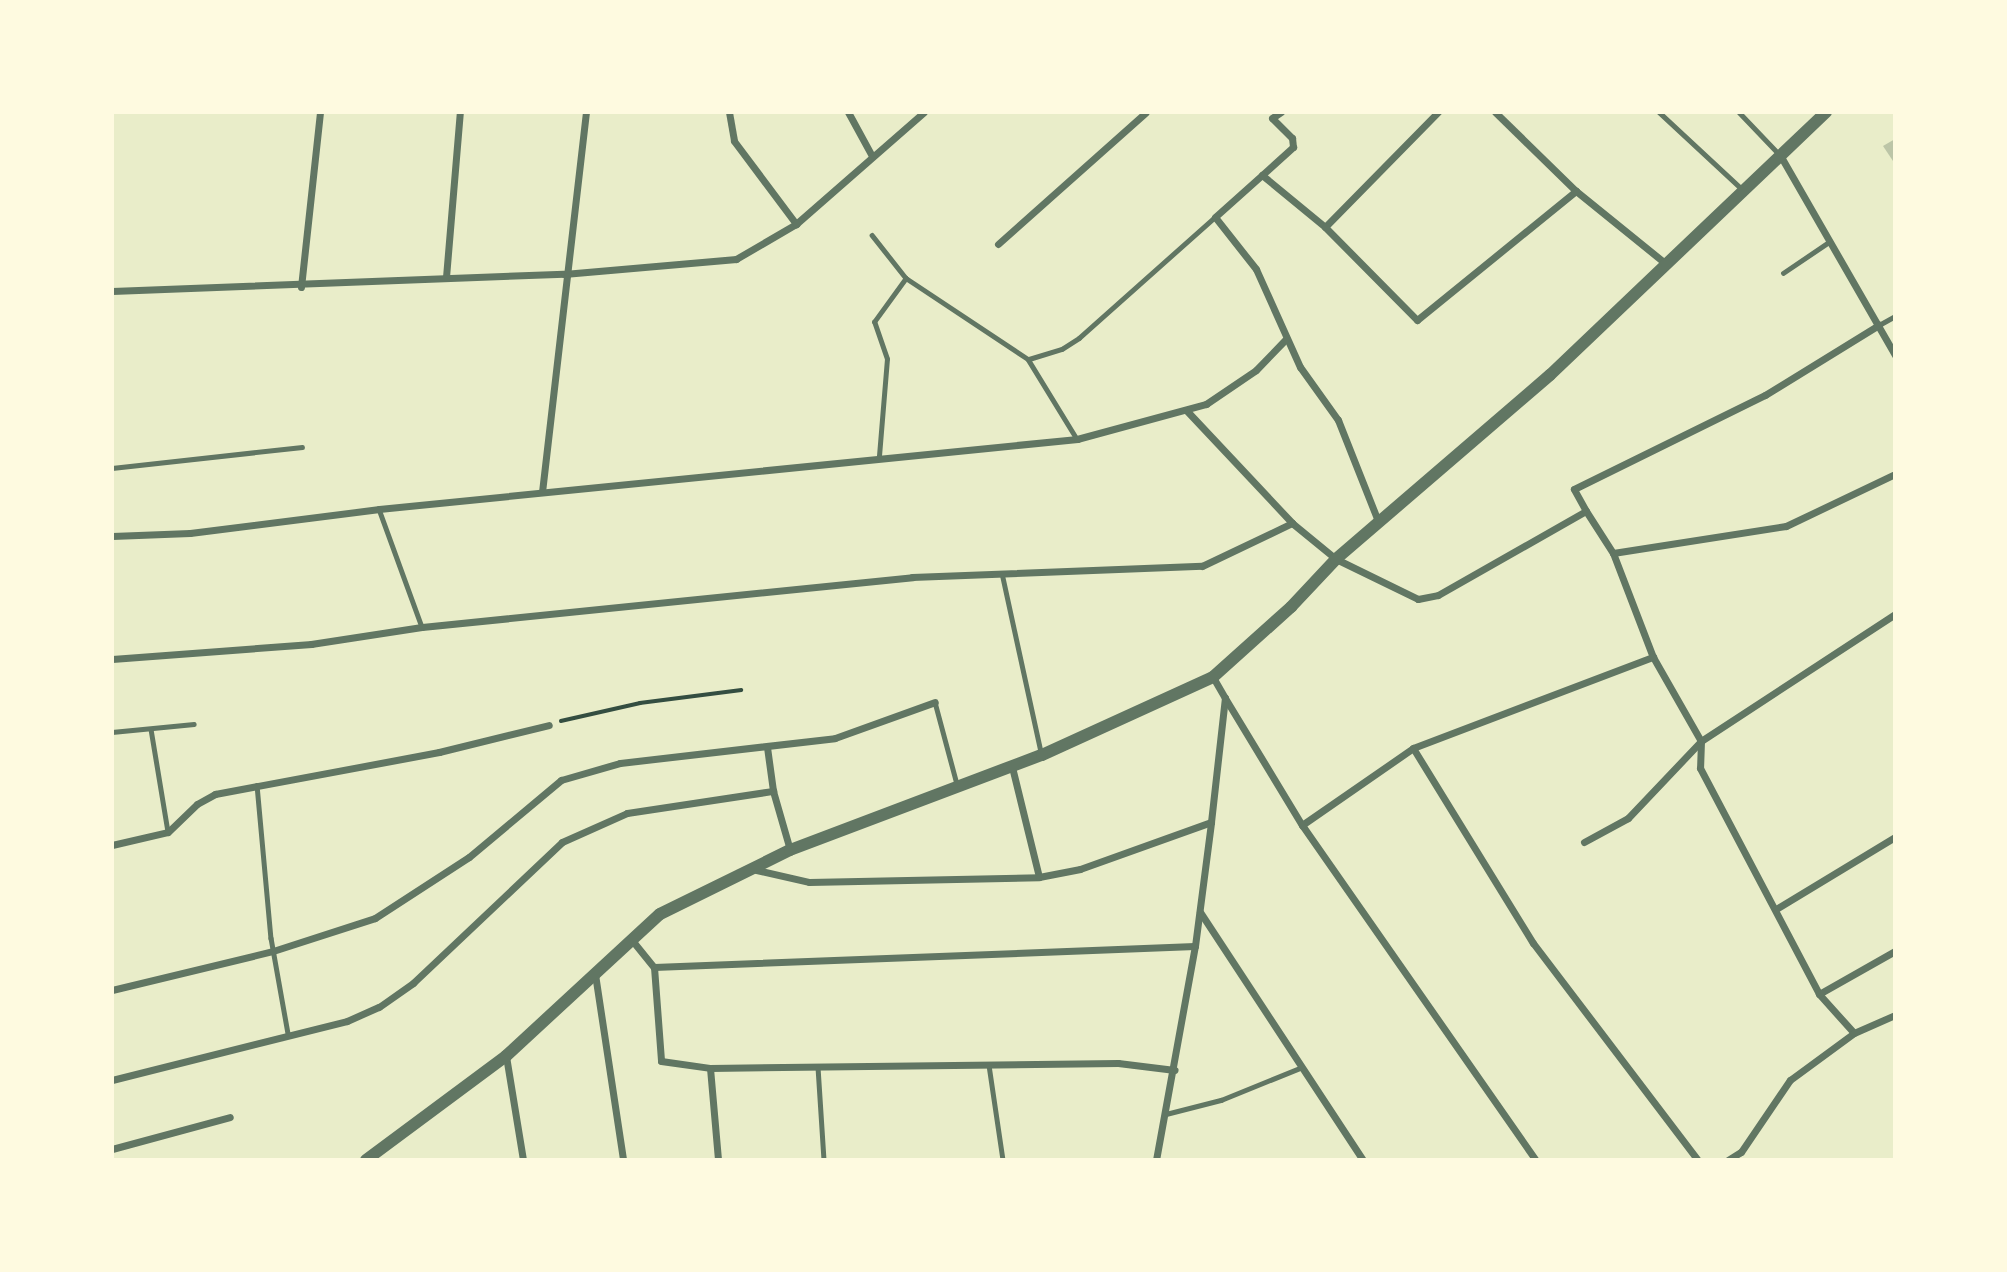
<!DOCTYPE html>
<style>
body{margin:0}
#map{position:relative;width:2007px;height:1272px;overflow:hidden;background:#e9edc9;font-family:"Exo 2",sans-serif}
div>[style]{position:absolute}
.building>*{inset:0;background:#bcc5a7}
.path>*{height:3.5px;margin:-1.75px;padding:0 1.75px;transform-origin:1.75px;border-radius:1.75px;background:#344e41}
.service>*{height:4.5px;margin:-2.25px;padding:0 2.25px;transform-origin:2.25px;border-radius:2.25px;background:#617663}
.minor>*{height:7px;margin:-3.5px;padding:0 3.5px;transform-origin:3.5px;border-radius:3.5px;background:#617663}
.tertiary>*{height:12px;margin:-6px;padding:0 6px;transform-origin:6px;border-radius:6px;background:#617663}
span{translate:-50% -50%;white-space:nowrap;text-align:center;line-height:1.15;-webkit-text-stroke:5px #fefae0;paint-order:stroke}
.frame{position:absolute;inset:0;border:114px solid #fefae0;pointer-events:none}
</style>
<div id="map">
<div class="building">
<div style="clip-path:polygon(1895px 139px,1895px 164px,1883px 146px)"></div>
</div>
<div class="path">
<div style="left:561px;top:721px;width:81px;rotate:-12.8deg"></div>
<div style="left:640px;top:703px;width:102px;rotate:-7.3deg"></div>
</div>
<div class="service">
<div style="left:1659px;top:112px;width:113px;rotate:42.9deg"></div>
<div style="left:1739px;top:112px;width:58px;rotate:46.4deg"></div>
<div style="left:872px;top:235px;width:55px;rotate:51.7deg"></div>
<div style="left:906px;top:278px;width:146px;rotate:33.6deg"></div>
<div style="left:1028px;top:359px;width:94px;rotate:58.5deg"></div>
<div style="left:1783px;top:273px;width:55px;rotate:-34deg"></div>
<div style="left:1879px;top:325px;width:18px;rotate:-29deg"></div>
<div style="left:1029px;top:359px;width:34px;rotate:-17deg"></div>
<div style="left:1062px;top:349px;width:20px;rotate:-33deg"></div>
<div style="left:1079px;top:338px;width:182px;rotate:-41.7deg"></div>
<div style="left:879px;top:456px;width:97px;rotate:-85.3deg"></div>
<div style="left:887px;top:359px;width:39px;rotate:-109deg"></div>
<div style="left:874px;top:322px;width:54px;rotate:-54deg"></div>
<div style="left:112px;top:468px;width:191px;rotate:-6.3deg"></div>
<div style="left:379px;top:509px;width:126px;rotate:70deg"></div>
<div style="left:1002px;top:573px;width:183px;rotate:77.7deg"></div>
<div style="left:935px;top:702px;width:85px;rotate:75deg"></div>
<div style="left:151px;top:729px;width:104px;rotate:80.6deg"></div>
<div style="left:112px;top:732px;width:82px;rotate:-5.6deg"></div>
<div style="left:257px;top:785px;width:154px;rotate:84.8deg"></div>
<div style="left:271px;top:938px;width:97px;rotate:79.9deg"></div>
<div style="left:989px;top:1065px;width:96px;rotate:81.6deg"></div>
<div style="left:818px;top:1067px;width:93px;rotate:86.3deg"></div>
<div style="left:1166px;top:1114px;width:57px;rotate:-14.3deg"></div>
<div style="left:1221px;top:1100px;width:85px;rotate:-22.1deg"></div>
</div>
<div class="minor">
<div style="left:729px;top:112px;width:29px;rotate:80deg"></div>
<div style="left:734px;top:141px;width:104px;rotate:53.2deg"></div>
<div style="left:848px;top:112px;width:50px;rotate:61.4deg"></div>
<div style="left:1495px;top:112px;width:113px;rotate:44.3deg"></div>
<div style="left:1576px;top:191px;width:114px;rotate:39deg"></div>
<div style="left:1780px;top:155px;width:231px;rotate:60.1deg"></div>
<div style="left:1262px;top:175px;width:42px;rotate:-42.1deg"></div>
<div style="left:1293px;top:147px;width:9px;rotate:-96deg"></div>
<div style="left:1292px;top:138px;width:28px;rotate:-135deg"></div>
<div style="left:1272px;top:118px;width:11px;rotate:-34deg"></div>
<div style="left:1325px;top:227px;width:161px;rotate:-45.5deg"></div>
<div style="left:998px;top:244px;width:198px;rotate:-41.7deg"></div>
<div style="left:446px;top:277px;width:166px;rotate:-85.2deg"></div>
<div style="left:301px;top:287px;width:176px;rotate:-83.8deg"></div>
<div style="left:112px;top:291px;width:452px;rotate:-2.2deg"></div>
<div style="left:564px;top:274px;width:173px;rotate:-5deg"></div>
<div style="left:736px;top:259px;width:69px;rotate:-30.3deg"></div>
<div style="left:796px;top:224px;width:170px;rotate:-41.2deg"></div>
<div style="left:1187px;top:411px;width:154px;rotate:46.8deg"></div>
<div style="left:1292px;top:523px;width:57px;rotate:39.3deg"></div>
<div style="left:1336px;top:559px;width:91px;rotate:26deg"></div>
<div style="left:1418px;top:599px;width:20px;rotate:-11deg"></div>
<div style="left:1438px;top:595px;width:170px;rotate:-29.6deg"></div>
<div style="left:1586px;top:511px;width:25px;rotate:-119deg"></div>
<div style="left:1574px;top:489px;width:213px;rotate:-26.2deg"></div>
<div style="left:1765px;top:395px;width:134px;rotate:-31.6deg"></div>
<div style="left:542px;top:492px;width:383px;rotate:-83.4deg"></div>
<div style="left:1586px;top:511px;width:50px;rotate:57.3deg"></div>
<div style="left:1613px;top:553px;width:111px;rotate:69deg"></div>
<div style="left:1653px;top:657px;width:97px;rotate:60.3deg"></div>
<div style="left:1701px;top:741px;width:27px;rotate:92deg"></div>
<div style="left:1700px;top:768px;width:255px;rotate:62.2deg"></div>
<div style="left:1819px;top:994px;width:52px;rotate:48.1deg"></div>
<div style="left:1378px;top:521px;width:109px;rotate:-111.6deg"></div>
<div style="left:1338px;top:420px;width:65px;rotate:-125.6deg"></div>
<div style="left:1300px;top:367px;width:107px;rotate:-114.2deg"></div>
<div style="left:1256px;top:269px;width:66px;rotate:-128.3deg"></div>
<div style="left:1215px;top:217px;width:63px;rotate:-41.8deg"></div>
<div style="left:1262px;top:175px;width:82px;rotate:39.5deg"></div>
<div style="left:1325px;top:227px;width:131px;rotate:45.3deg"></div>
<div style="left:1417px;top:320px;width:205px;rotate:-39.1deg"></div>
<div style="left:112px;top:536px;width:78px;rotate:-2.2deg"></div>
<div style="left:190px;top:533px;width:191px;rotate:-7.2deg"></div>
<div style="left:379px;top:509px;width:702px;rotate:-5.73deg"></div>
<div style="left:1077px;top:439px;width:134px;rotate:-15.2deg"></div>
<div style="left:1206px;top:404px;width:60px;rotate:-34.2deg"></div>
<div style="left:1256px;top:370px;width:42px;rotate:-46deg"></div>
<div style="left:1613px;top:553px;width:175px;rotate:-8.9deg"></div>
<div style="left:1786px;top:526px;width:121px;rotate:-25.5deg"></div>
<div style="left:112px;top:659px;width:200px;rotate:-4.3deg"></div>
<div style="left:311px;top:644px;width:112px;rotate:-8.7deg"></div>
<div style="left:422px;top:627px;width:493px;rotate:-5.8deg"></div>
<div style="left:912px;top:577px;width:290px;rotate:-2.2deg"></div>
<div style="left:1202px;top:566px;width:100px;rotate:-25.5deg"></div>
<div style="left:1225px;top:698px;width:149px;rotate:58.8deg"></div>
<div style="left:1302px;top:825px;width:409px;rotate:55.1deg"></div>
<div style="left:767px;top:747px;width:44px;rotate:82.2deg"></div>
<div style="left:773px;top:791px;width:61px;rotate:73.9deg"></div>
<div style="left:1413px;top:748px;width:229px;rotate:58.4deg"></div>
<div style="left:1533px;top:943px;width:273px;rotate:52.8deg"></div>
<div style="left:1012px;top:767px;width:113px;rotate:76.2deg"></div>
<div style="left:1302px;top:825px;width:135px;rotate:-34.7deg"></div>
<div style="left:1413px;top:748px;width:257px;rotate:-20.8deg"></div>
<div style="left:1584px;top:842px;width:50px;rotate:-28.6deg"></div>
<div style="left:1628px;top:818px;width:106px;rotate:-46.5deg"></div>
<div style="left:1701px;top:741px;width:232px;rotate:-33.2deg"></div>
<div style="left:112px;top:845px;width:57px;rotate:-13.1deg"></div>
<div style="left:168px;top:832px;width:40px;rotate:-44deg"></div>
<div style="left:197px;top:804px;width:21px;rotate:-29deg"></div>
<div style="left:215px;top:794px;width:228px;rotate:-10.6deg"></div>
<div style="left:439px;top:752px;width:113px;rotate:-13.8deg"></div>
<div style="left:752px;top:869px;width:58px;rotate:12.8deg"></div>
<div style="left:809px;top:882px;width:230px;rotate:-1.2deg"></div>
<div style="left:1039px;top:877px;width:42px;rotate:-11deg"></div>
<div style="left:1080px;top:869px;width:139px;rotate:-19.7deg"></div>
<div style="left:1776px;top:909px;width:139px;rotate:-31.2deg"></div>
<div style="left:1200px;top:912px;width:297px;rotate:56.7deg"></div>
<div style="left:631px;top:939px;width:36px;rotate:51deg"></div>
<div style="left:654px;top:967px;width:541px;rotate:-2.22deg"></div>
<div style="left:654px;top:967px;width:94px;rotate:85.7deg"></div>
<div style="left:661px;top:1061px;width:49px;rotate:8.1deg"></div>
<div style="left:710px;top:1068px;width:408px;rotate:-0.7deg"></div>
<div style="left:1118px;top:1063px;width:57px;rotate:7deg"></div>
<div style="left:595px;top:974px;width:188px;rotate:81.4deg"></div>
<div style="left:112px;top:990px;width:166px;rotate:-13.6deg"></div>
<div style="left:273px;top:951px;width:107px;rotate:-17.9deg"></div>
<div style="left:375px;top:918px;width:112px;rotate:-33deg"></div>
<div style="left:469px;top:857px;width:120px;rotate:-39.9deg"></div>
<div style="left:561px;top:780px;width:61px;rotate:-16.1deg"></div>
<div style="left:620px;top:763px;width:216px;rotate:-6.6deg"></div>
<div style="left:835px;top:738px;width:106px;rotate:-19.8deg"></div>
<div style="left:1819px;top:994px;width:87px;rotate:-29.5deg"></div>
<div style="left:506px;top:1056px;width:105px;rotate:80.7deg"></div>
<div style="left:710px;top:1068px;width:92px;rotate:85deg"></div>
<div style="left:112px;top:1080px;width:242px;rotate:-14.1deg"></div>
<div style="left:347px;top:1021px;width:35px;rotate:-24deg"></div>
<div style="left:379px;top:1007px;width:42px;rotate:-35.2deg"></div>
<div style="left:413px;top:983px;width:205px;rotate:-43.4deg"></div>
<div style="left:562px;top:842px;width:71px;rotate:-24deg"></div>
<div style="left:627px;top:813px;width:148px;rotate:-8.6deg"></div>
<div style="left:112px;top:1149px;width:122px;rotate:-15.2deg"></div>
<div style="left:1156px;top:1160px;width:218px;rotate:-79.7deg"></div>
<div style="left:1195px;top:946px;width:125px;rotate:-82.6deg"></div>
<div style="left:1211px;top:822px;width:125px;rotate:-83.6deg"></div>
<div style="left:1225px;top:698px;width:24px;rotate:-120deg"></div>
<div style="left:1728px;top:1160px;width:15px;rotate:-32deg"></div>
<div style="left:1741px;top:1152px;width:87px;rotate:-55.8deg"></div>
<div style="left:1790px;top:1080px;width:79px;rotate:-36.3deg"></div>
<div style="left:1854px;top:1033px;width:45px;rotate:-23.7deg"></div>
</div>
<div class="tertiary">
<div style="left:366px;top:1160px;width:174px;rotate:-36.6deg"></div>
<div style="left:506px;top:1056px;width:209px;rotate:-42.7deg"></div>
<div style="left:660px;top:914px;width:145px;rotate:-26.2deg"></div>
<div style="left:790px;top:850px;width:269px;rotate:-20.7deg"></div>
<div style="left:1042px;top:755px;width:188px;rotate:-24.5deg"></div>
<div style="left:1213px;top:677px;width:105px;rotate:-41.9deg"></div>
<div style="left:1291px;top:607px;width:66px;rotate:-46.8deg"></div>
<div style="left:1336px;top:559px;width:282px;rotate:-40.7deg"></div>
<div style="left:1550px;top:375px;width:381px;rotate:-43.6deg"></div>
</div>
<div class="frame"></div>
</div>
